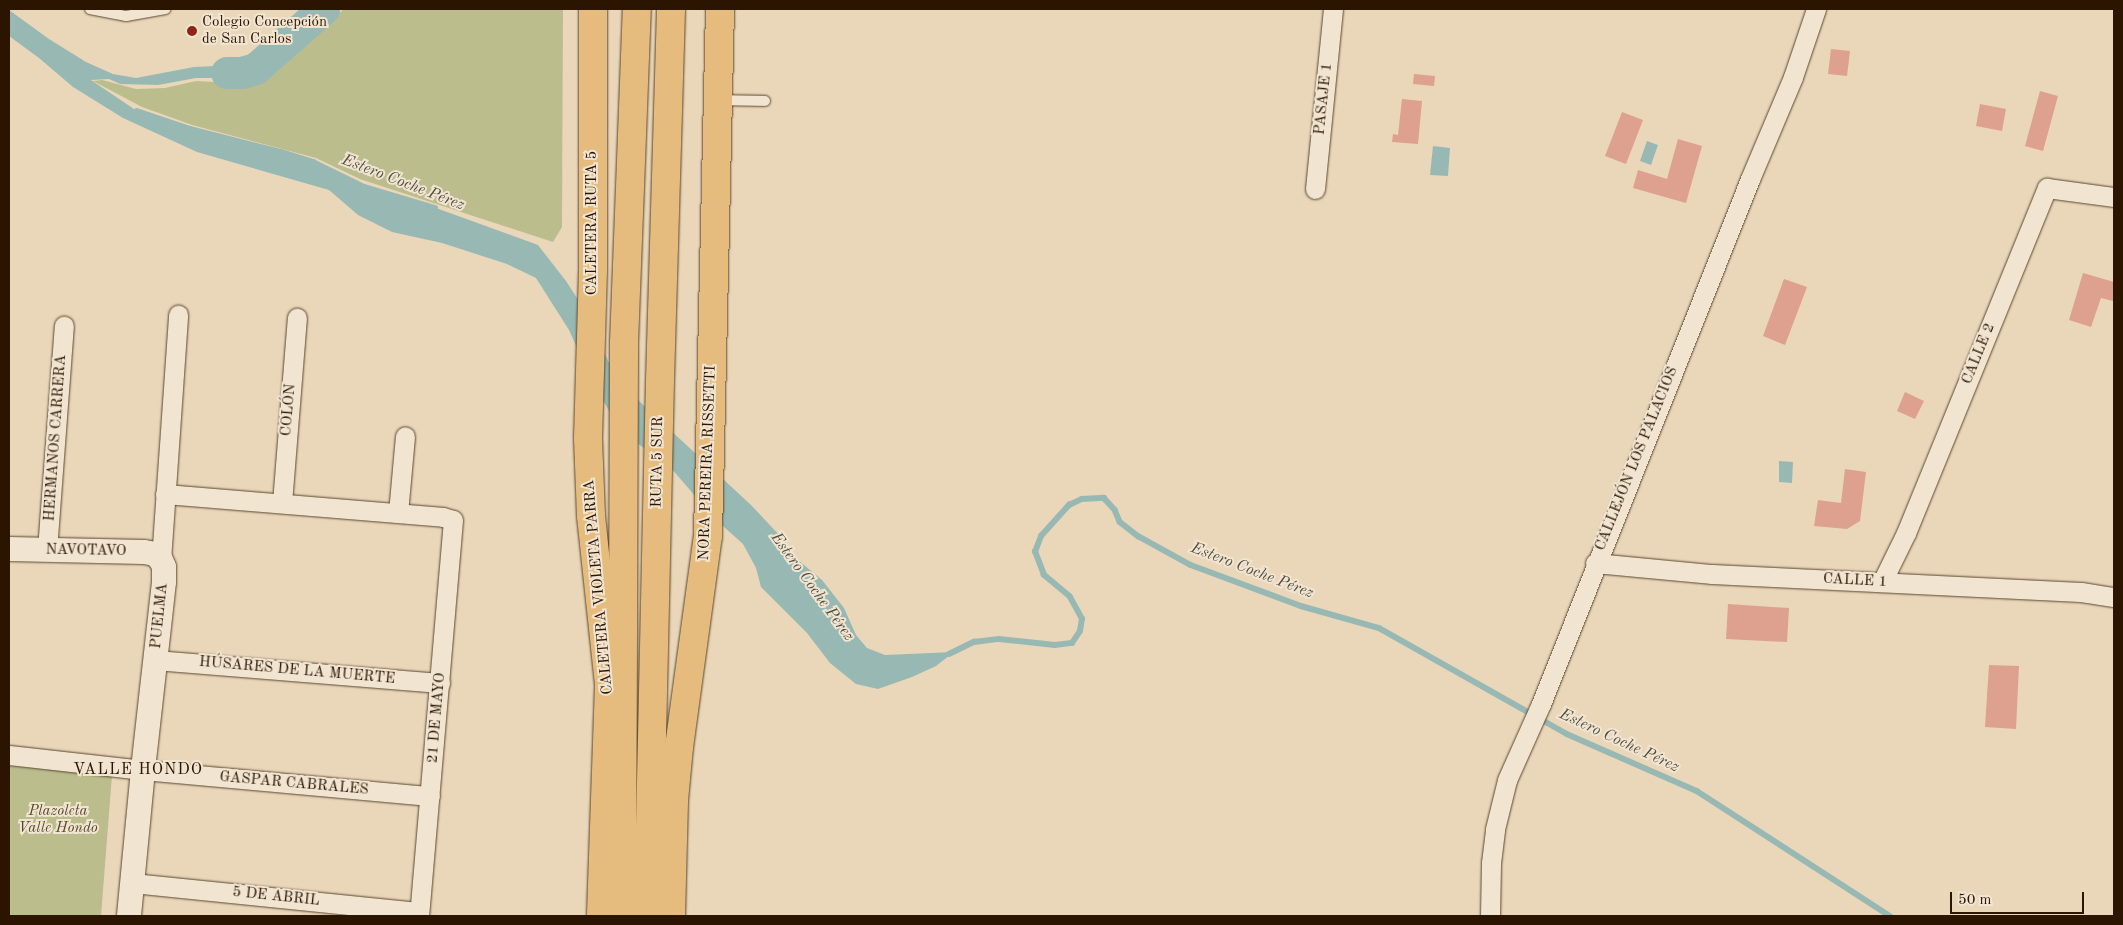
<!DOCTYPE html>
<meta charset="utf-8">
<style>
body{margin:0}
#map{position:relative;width:2123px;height:925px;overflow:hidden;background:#ead7ba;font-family:"Old Standard TT",serif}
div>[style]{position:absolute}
.green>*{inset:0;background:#bbbd8d}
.water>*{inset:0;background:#98b9b3}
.stream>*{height:5.5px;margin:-2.75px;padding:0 2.75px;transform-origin:2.75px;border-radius:2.75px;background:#98b9b3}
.river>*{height:32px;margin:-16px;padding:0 16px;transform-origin:16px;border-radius:16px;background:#98b9b3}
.building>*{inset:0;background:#dea08f}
.roads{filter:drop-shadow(0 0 1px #5b462e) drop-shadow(0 0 1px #5b462e)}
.service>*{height:10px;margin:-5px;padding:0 5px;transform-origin:5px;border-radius:5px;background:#f1e5d2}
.minor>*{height:19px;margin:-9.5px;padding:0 9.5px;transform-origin:9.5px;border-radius:9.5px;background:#f1e5d2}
.tertiary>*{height:24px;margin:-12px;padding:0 12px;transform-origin:12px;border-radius:12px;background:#f1e5d2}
.primary>*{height:28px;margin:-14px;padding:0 14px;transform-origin:14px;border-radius:14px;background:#e5bc7d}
.motorway>*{height:28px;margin:-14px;padding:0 14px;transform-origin:14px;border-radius:14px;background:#e5bc7d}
.dots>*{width:14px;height:14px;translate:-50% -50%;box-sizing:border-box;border:2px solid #f1e5d2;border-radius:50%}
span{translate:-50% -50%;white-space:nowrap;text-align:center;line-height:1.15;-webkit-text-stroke:4px #f1e5d2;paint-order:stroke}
.poi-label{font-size:15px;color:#2b1500}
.left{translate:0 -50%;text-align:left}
.street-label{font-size:15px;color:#2b1500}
.park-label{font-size:15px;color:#56472a;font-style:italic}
.water-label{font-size:16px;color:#514e3f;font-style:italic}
.neighbourhood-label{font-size:16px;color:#2b1500;letter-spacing:1px}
.frame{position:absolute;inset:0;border:10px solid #2b1500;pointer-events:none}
.scale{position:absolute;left:1950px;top:892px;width:134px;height:22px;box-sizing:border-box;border:2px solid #2b1500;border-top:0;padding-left:6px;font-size:15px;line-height:18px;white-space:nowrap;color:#2b1500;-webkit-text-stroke:4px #f1e5d2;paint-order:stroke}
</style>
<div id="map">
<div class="green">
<div style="clip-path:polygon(344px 9px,563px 9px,562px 227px,553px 242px,360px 179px,316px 158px,192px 125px,142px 107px,93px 81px,102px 80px,136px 89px,165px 88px,196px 81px,250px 84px,268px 75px)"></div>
<div style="clip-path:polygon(9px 765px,112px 775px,101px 916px,9px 915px)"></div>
</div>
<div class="water">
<div style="clip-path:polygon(9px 10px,49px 39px,86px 62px,113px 74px,136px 78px,194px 67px,237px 65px,251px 60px,261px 52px,267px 59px,261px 70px,234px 78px,196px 78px,158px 85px,120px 84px,109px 79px,91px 80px,140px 113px,190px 129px,281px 152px,313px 162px,364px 187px,436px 208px,538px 245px,566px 281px,592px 321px,608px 361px,639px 401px,751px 505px,783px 539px,798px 560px,822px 580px,844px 608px,856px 635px,867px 648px,885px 655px,954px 652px,936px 666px,912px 677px,878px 689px,856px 684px,830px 663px,807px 633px,761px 587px,756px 568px,743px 544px,714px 518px,671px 468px,637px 443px,609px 411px,589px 375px,569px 330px,536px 278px,507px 264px,442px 243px,392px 232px,358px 215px,329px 190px,197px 152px,123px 118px,73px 87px,39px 58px,9px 36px)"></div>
<div style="clip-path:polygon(1647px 141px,1658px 145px,1651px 165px,1640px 161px)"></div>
<div style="clip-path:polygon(1433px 146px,1450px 148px,1448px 176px,1430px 175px)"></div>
<div style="clip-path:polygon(1779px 461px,1793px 462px,1792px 483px,1779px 482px)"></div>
</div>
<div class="stream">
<div style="left:137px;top:111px;width:56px;rotate:18.8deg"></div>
<div style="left:190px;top:129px;width:94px;rotate:14.2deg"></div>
<div style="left:281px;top:152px;width:34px;rotate:17deg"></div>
<div style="left:313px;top:162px;width:57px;rotate:26.1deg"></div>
<div style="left:364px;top:187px;width:74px;rotate:16.5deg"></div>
<div style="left:949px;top:654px;width:28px;rotate:-26deg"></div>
<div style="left:974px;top:642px;width:25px;rotate:-7deg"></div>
<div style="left:999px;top:639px;width:56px;rotate:6.1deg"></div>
<div style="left:1055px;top:645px;width:17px;rotate:-7deg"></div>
<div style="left:1072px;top:643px;width:14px;rotate:-56deg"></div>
<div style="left:1080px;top:631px;width:12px;rotate:-81deg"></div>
<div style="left:1082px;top:619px;width:25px;rotate:-119deg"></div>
<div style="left:1070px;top:597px;width:34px;rotate:-140deg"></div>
<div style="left:1044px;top:575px;width:25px;rotate:-111deg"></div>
<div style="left:1035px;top:552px;width:17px;rotate:-69deg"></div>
<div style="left:1041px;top:536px;width:42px;rotate:-47.9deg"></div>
<div style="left:1069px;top:505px;width:14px;rotate:-25deg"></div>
<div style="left:1082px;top:499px;width:22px;rotate:-3deg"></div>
<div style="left:1104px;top:498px;width:16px;rotate:47deg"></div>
<div style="left:1115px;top:510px;width:13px;rotate:67deg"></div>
<div style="left:1120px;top:522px;width:23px;rotate:38deg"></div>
<div style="left:1138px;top:536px;width:60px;rotate:28.7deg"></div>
<div style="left:1191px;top:565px;width:117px;rotate:20.4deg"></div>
<div style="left:1301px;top:606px;width:81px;rotate:15.8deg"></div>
<div style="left:1379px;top:628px;width:216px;rotate:29.4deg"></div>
<div style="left:1567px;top:734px;width:142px;rotate:23.7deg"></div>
<div style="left:1697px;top:791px;width:230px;rotate:32.9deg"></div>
</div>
<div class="river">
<div style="left:227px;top:73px;width:15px"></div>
<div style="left:242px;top:73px;width:15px;rotate:-16deg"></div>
<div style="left:256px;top:69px;width:91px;rotate:-41.4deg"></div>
</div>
<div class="building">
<div style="clip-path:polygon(1831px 49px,1850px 51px,1847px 76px,1828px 74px)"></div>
<div style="clip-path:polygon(1414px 74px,1435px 76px,1434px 86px,1413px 84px)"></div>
<div style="clip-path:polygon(2040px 91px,2058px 96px,2043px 151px,2025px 146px)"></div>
<div style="clip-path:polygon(1402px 99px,1422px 101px,1418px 144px,1392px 142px,1393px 134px,1398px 135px)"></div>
<div style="clip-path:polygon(1980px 104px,2006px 109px,2002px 131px,1976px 126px)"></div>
<div style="clip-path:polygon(1622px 112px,1643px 120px,1626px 164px,1605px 156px)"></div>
<div style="clip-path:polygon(1678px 139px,1702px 146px,1686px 203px,1633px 188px,1638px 170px,1667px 179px)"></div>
<div style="clip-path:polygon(2083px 273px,2114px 282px,2113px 301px,2101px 298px,2091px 327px,2069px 320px)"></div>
<div style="clip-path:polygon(1784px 279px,1807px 287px,1785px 345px,1763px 336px)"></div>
<div style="clip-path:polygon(1905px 392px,1924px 401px,1915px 419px,1897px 411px)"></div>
<div style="clip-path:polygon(1845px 469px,1866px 472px,1860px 521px,1847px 529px,1814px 526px,1818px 500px,1841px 503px)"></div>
<div style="clip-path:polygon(1728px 604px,1789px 608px,1787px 642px,1726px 639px)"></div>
<div style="clip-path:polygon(1989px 665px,2019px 666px,2016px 729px,1985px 727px)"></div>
</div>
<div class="roads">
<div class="service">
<div style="left:90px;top:9px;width:37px;rotate:11deg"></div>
<div style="left:126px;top:16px;width:40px;rotate:-10deg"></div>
<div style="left:718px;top:100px;width:47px;rotate:1.2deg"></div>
</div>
<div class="minor">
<div style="left:1315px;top:189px;width:181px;rotate:-84.3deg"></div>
<div style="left:165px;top:494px;width:279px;rotate:4.7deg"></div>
<div style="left:443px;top:517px;width:10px;rotate:17deg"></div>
<div style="left:453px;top:520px;width:397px;rotate:94.9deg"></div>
<div style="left:282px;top:503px;width:186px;rotate:-85.4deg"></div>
<div style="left:398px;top:513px;width:77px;rotate:-84.8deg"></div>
<div style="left:47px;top:550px;width:225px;rotate:-85.7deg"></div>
<div style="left:161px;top:560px;width:246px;rotate:-86deg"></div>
<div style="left:1595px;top:563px;width:118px;rotate:5.4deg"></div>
<div style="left:1712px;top:574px;width:369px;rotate:2.8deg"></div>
<div style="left:2081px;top:592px;width:33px;rotate:9deg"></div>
<div style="left:1882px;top:582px;width:55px;rotate:-63.9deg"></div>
<div style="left:1906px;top:533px;width:373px;rotate:-67.8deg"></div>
<div style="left:2047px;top:188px;width:68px;rotate:7.7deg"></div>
<div style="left:155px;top:660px;width:286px;rotate:4.6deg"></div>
<div style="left:9px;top:755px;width:135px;rotate:6.4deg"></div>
<div style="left:143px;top:770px;width:288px;rotate:5.2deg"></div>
<div style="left:132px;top:883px;width:288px;rotate:5.8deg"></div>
<div style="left:1490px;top:916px;width:53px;rotate:-88.9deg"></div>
<div style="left:1491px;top:863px;width:34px;rotate:-83deg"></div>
<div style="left:1495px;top:829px;width:50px;rotate:-76.2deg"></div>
<div style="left:1507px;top:780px;width:83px;rotate:-65.9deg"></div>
<div style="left:1541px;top:704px;width:565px;rotate:-68.29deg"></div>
<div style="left:1750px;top:179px;width:111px;rotate:-67.1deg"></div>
<div style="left:1793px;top:77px;width:72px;rotate:-71.3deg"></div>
</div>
<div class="tertiary">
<div style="left:9px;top:549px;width:135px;rotate:1.3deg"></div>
<div style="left:144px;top:552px;width:11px;rotate:10deg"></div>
<div style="left:155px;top:554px;width:8px;rotate:45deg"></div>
<div style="left:161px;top:560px;width:8px;rotate:67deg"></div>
<div style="left:164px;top:567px;width:15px;rotate:90deg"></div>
<div style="left:164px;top:582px;width:189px;rotate:96.4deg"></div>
<div style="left:143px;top:770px;width:147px;rotate:95.5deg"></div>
</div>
<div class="primary">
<div style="left:593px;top:9px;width:261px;rotate:90deg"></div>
<div style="left:593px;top:270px;width:168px;rotate:91.7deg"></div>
<div style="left:588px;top:438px;width:78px;rotate:87.8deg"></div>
<div style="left:591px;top:516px;width:170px;rotate:83.9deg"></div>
<div style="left:609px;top:685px;width:231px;rotate:92deg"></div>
<div style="left:671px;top:916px;width:116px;rotate:-88.5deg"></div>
<div style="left:674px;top:800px;width:53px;rotate:-84.6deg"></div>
<div style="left:679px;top:747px;width:213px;rotate:-82.2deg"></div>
<div style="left:708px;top:536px;width:527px;rotate:-88.7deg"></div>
</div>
<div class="motorway">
<div style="left:622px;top:916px;width:573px;rotate:-89.8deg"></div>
<div style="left:624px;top:343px;width:334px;rotate:-87.8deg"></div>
<div style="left:648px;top:916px;width:536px;rotate:-88.72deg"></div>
<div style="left:660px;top:380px;width:371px;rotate:-88.3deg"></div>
</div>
</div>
<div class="dots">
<div style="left:192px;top:31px;background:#8f2418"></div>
</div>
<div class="poi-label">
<span class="left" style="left:202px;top:31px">Colegio Concepción<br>de San Carlos</span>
</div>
<div class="street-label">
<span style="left:1324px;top:99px;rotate:-84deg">PASAJE 1</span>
<span style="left:593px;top:223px;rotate:-90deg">CALETERA RUTA 5</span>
<span style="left:1979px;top:354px;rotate:-68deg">CALLE 2</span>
<span style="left:289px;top:410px;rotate:-85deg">COLÓN</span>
<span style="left:56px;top:438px;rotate:-86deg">HERMANOS CARRERA</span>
<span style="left:1637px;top:459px;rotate:-68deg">CALLEJÓN LOS PALACIOS</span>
<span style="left:658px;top:462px;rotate:-89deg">RUTA 5 SUR</span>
<span style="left:708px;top:463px;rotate:-88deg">NORA PEREIRA RISSETTI</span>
<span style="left:86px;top:551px;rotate:1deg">NAVOTAVO</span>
<span style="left:1855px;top:581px;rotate:3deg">CALLE 1</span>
<span style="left:599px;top:587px;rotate:-95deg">CALETERA VIOLETA PARRA</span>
<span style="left:160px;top:616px;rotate:-84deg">PUELMA</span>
<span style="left:297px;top:671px;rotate:5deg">HÚSARES DE LA MUERTE</span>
<span style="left:437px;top:718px;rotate:-85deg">21 DE MAYO</span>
<span style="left:294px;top:784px;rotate:5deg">GASPAR CABRALES</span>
<span style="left:276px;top:897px;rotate:6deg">5 DE ABRIL</span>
</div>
<div class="park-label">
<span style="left:58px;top:820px">Plazoleta<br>Valle Hondo</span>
</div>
<div class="water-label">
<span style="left:403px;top:183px;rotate:21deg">Estero Coche Pérez</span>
<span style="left:1252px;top:571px;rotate:21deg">Estero Coche Pérez</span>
<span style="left:812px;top:587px;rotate:54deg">Estero Coche Pérez</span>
<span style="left:1619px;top:741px;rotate:25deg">Estero Coche Pérez</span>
</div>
<div class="neighbourhood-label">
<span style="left:138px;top:770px">VALLE HONDO</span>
</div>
<div class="frame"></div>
<div class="scale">50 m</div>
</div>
